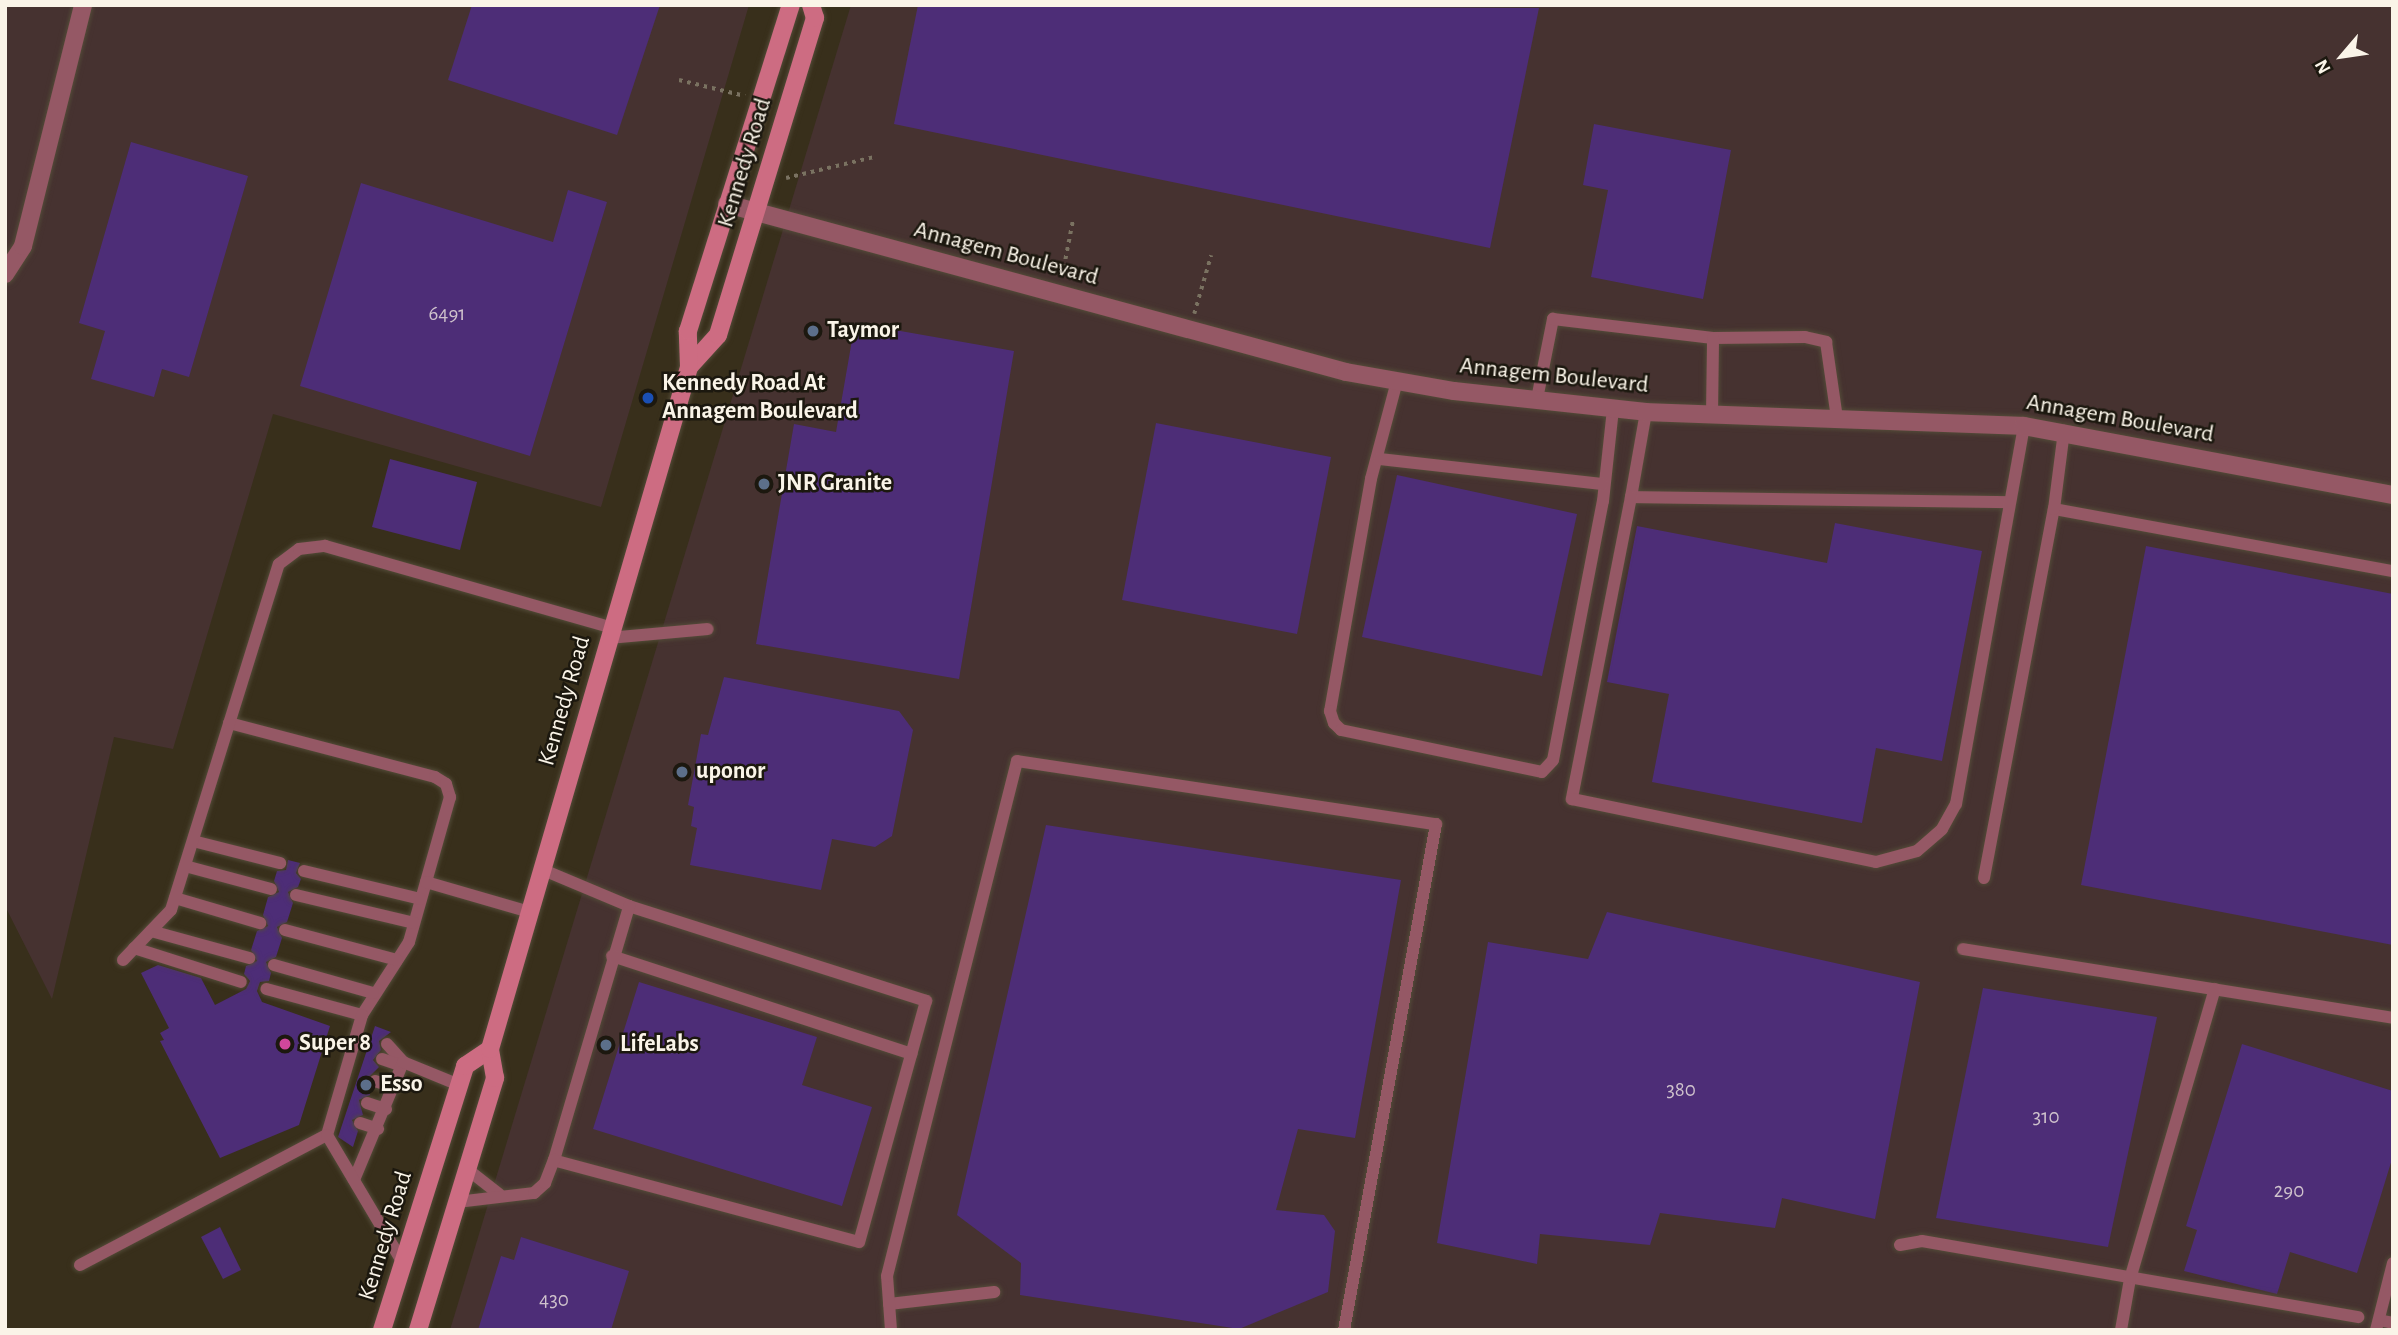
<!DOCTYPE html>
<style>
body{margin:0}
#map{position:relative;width:2398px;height:1335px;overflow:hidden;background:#382f1b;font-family:"Alegreya Sans",sans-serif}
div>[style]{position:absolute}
.industrial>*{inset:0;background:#463230}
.building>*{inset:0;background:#4d2d77}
.path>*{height:3.5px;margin-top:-1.75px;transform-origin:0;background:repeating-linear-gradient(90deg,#7a7261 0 3.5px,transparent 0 8.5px)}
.roads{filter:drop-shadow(0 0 2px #534b38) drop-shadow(0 0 2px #534b38)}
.lane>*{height:12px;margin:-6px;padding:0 6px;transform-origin:6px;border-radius:6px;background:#955865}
.street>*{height:18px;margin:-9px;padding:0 9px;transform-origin:9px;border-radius:9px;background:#955865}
.secondary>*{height:18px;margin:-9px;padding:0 9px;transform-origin:9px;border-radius:9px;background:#cd6c82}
.dots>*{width:19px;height:19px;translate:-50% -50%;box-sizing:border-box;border:4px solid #1c180f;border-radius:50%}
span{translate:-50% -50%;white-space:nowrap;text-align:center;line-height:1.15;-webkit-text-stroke:5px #1c180f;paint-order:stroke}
.number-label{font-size:21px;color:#cfc2cc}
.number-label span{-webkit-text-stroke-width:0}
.street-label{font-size:24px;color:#faf4e8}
.poi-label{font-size:24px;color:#faf4e8;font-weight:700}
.left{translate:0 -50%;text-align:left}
.frame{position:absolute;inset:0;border:7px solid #faf4e8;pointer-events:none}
.north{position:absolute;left:2307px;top:21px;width:70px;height:70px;-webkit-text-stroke:5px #1c180f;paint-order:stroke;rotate:241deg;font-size:19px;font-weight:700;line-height:28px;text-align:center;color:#faf4e8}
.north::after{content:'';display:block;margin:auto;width:24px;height:32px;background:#faf4e8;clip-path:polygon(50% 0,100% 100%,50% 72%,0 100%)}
</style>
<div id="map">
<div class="industrial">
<div style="clip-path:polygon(5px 5px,749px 5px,601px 507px,273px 414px,173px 749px,114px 737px,52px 999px,5px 906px)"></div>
<div style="clip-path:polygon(851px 5px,2393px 5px,2393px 1330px,450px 1330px)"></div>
</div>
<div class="building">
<div style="clip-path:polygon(472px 5px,660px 5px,617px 135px,448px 80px)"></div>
<div style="clip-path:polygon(918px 5px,1539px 8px,1490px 248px,894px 124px)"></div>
<div style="clip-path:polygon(1594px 124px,1731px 150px,1703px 299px,1591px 277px,1608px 190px,1583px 185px)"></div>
<div style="clip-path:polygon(131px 142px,248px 176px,189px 377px,162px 369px,154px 397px,91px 379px,105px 331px,79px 323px)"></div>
<div style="clip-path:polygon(361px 183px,553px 242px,568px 190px,607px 202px,530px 456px,300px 386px)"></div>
<div style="clip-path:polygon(855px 323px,1014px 351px,959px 679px,756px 644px,794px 424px,836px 432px)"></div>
<div style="clip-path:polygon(1156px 423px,1331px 457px,1297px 634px,1122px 600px)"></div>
<div style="clip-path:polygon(390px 459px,477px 482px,460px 550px,372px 527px)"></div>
<div style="clip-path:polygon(1397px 475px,1577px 514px,1542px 676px,1362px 637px)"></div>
<div style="clip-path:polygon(1835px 523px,1982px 551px,1942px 761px,1876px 748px,1862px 823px,1652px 782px,1669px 694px,1607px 682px,1637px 526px,1827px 563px)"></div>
<div style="clip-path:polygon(2146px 546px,2393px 594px,2393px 945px,2081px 885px)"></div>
<div style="clip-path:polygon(724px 677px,899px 711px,913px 730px,892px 836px,875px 847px,832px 839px,821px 890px,690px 865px,697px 828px,691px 826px,694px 807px,688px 805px,701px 734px,708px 735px)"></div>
<div style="clip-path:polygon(1046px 825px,1401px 880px,1355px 1138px,1298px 1129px,1276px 1210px,1324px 1215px,1335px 1231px,1328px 1292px,1239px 1329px,1020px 1295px,1021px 1263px,957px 1215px)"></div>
<div style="clip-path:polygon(288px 860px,300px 863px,296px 873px,301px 879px,298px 887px,288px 892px,293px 903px,287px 922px,277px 927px,282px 938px,276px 957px,266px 962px,271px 973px,269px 981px,260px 982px,257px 991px,262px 1002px,330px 1026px,299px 1125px,220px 1158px,160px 1041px,164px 1040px,160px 1033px,169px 1028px,141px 973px,158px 965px,201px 978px,215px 1005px,246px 989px,250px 981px,244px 974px,246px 966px,257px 961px,251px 950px,257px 931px,268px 926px,263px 915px,268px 897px,279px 892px,274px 881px,277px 871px,286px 870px)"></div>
<div style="clip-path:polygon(1607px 912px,1920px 982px,1875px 1219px,1782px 1198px,1775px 1228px,1660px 1213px,1650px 1245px,1540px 1234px,1537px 1264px,1437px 1243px,1488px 942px,1588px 959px)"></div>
<div style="clip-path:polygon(639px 982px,817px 1037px,802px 1085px,872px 1107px,842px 1206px,593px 1129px)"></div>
<div style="clip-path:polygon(1983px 988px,2157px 1017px,2108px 1247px,1936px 1218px)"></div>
<div style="clip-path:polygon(375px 1026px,391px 1032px,379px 1041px,381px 1050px,373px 1060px,379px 1067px,367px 1079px,370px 1095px,359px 1100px,363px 1115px,352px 1120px,358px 1131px,353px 1147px,338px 1137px)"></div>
<div style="clip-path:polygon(2242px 1044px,2393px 1091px,2393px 1156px,2357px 1273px,2290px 1252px,2277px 1294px,2184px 1271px,2197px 1230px,2186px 1226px)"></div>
<div style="clip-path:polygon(220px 1227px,241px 1270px,223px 1279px,201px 1237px)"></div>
<div style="clip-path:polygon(521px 1237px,629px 1271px,611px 1330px,478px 1330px,501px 1256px,514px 1260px)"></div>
</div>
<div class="path">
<div style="left:679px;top:80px;width:68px;rotate:13.6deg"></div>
<div style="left:786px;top:178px;width:90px;rotate:-13.4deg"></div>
<div style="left:1062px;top:276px;width:58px;rotate:-79.1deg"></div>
<div style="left:1194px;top:314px;width:61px;rotate:-73.9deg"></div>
</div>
<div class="roads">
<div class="lane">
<div style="left:1397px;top:381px;width:101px;rotate:104.9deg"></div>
<div style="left:1371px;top:479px;width:236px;rotate:100deg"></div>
<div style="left:1330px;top:711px;width:13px;rotate:72deg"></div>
<div style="left:1334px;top:723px;width:10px;rotate:45deg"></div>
<div style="left:1341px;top:730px;width:205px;rotate:11.8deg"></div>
<div style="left:1542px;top:772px;width:16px;rotate:-47deg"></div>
<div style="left:1553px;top:760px;width:264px;rotate:-79.1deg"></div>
<div style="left:1603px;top:501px;width:93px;rotate:-83.8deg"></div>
<div style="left:1537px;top:399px;width:82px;rotate:-78.7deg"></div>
<div style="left:1553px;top:319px;width:161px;rotate:6.8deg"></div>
<div style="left:1713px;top:338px;width:92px;rotate:-0.6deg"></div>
<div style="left:1805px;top:337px;width:22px;rotate:13deg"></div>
<div style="left:1826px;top:342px;width:77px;rotate:81.8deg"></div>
<div style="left:1646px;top:412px;width:86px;rotate:100deg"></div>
<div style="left:1631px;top:497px;width:377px;rotate:0.8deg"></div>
<div style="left:1712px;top:414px;width:76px;rotate:-89.2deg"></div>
<div style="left:1379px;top:459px;width:225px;rotate:6.4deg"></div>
<div style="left:1631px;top:497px;width:308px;rotate:101.1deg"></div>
<div style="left:1572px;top:799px;width:310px;rotate:11.7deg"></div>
<div style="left:1876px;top:862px;width:42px;rotate:-15deg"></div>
<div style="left:1917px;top:851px;width:33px;rotate:-41deg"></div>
<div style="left:1942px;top:829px;width:29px;rotate:-61deg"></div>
<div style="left:1956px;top:804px;width:384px;rotate:-79.8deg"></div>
<div style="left:2054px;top:509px;width:345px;rotate:10.4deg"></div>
<div style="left:609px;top:638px;width:99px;rotate:-5.2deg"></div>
<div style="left:229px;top:723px;width:213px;rotate:14.7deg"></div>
<div style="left:435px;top:777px;width:13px;rotate:32deg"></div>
<div style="left:446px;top:784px;width:14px;rotate:73deg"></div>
<div style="left:450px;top:797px;width:151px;rotate:105.8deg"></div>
<div style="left:409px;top:942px;width:87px;rotate:122.8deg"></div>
<div style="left:362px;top:1015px;width:99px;rotate:-164.8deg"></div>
<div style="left:193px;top:841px;width:90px;rotate:14.2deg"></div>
<div style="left:185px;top:866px;width:89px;rotate:15deg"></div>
<div style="left:541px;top:869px;width:95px;rotate:22.8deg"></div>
<div style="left:629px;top:906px;width:312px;rotate:17.7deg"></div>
<div style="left:926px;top:1001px;width:250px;rotate:105.5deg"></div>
<div style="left:859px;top:1242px;width:316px;rotate:-165deg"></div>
<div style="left:554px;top:1160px;width:265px;rotate:-73.5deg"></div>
<div style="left:304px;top:871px;width:120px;rotate:13.5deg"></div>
<div style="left:1984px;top:878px;width:376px;rotate:-79.3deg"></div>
<div style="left:2054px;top:509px;width:79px;rotate:-82.7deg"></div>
<div style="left:426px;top:882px;width:107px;rotate:16.2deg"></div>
<div style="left:296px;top:895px;width:121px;rotate:13.3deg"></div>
<div style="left:175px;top:898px;width:89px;rotate:16.4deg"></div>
<div style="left:285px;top:930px;width:116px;rotate:15deg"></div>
<div style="left:151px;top:931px;width:102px;rotate:15.4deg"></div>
<div style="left:134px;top:948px;width:112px;rotate:17.6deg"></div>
<div style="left:1963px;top:949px;width:436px;rotate:9.1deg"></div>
<div style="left:612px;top:956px;width:315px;rotate:18.1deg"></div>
<div style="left:123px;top:960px;width:69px;rotate:-46.2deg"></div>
<div style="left:171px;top:910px;width:362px;rotate:-72.7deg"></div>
<div style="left:279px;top:564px;width:25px;rotate:-37deg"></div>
<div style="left:299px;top:549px;width:26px;rotate:-7deg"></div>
<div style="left:325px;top:546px;width:298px;rotate:15.9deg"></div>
<div style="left:274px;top:965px;width:103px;rotate:15.8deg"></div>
<div style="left:387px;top:1044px;width:24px;rotate:48deg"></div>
<div style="left:382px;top:1059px;width:21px;rotate:19deg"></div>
<div style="left:375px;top:1081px;width:20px;rotate:18deg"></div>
<div style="left:367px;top:1103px;width:20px;rotate:18deg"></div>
<div style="left:360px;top:1123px;width:19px;rotate:18deg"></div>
<div style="left:327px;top:1135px;width:125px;rotate:-73.7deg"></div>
<div style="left:467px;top:1169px;width:41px;rotate:38deg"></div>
<div style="left:354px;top:1180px;width:128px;rotate:-67.4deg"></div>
<div style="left:403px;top:1062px;width:61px;rotate:22.3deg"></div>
<div style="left:457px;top:1202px;width:78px;rotate:-6.7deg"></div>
<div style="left:534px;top:1193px;width:15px;rotate:-42deg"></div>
<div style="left:545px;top:1183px;width:25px;rotate:-69deg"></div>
<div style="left:1900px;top:1245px;width:22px;rotate:-10deg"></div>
<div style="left:1922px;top:1241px;width:443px;rotate:9.9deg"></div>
<div style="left:80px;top:1265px;width:279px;rotate:-27.8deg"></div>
<div style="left:327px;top:1135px;width:149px;rotate:59.3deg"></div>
<div style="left:889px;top:1304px;width:106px;rotate:-6.5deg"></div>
<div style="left:2379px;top:1320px;width:14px;rotate:12deg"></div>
<div style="left:891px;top:1330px;width:54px;rotate:-94.2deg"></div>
<div style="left:887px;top:1276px;width:531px;rotate:-75.83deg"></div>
<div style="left:1017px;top:761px;width:424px;rotate:8.6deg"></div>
<div style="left:1436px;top:824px;width:514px;rotate:100.3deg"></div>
<div style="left:2121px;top:1330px;width:52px;rotate:-80deg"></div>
<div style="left:2130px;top:1279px;width:302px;rotate:-73.7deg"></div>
<div style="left:2376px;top:1330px;width:69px;rotate:-75.8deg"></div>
</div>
<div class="street">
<div style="left:727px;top:204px;width:641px;rotate:15.18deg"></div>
<div style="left:1346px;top:372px;width:110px;rotate:10deg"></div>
<div style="left:1454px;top:391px;width:193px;rotate:6.2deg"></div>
<div style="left:1646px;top:412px;width:378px;rotate:2.1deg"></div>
<div style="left:2024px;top:426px;width:375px;rotate:10.6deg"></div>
<div style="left:5px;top:274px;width:33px;rotate:-57deg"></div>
<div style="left:23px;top:246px;width:248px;rotate:-76deg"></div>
</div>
<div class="secondary">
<div style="left:689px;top:367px;width:43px;rotate:-47.8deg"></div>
<div style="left:718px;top:335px;width:332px;rotate:-73deg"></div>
<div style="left:815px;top:18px;width:14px;rotate:-107deg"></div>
<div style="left:382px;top:1330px;width:277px;rotate:-72.5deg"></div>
<div style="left:465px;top:1066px;width:30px;rotate:-34deg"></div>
<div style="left:418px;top:1330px;width:264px;rotate:-73deg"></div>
<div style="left:495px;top:1078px;width:29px;rotate:-100deg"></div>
<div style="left:490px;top:1049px;width:710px;rotate:-73.73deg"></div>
<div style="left:689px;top:367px;width:36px;rotate:-92deg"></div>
<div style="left:688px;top:331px;width:342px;rotate:-72.5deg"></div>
</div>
</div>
<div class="dots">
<div style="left:813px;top:331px;background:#5c6f8a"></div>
<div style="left:648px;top:398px;background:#1a4fb4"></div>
<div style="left:764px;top:484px;background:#5c6f8a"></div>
<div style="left:682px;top:772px;background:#5c6f8a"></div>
<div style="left:285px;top:1044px;background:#d1479c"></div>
<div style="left:606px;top:1045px;background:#5c6f8a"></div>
<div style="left:366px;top:1085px;background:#5c6f8a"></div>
</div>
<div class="number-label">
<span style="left:447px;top:314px">6491</span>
<span style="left:1681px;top:1090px">380</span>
<span style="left:2046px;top:1117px">310</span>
<span style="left:2289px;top:1191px">290</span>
<span style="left:554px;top:1300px">430</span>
</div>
<div class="street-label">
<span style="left:745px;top:163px;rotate:-73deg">Kennedy Road</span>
<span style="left:1006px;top:254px;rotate:15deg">Annagem Boulevard</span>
<span style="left:1554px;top:376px;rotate:6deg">Annagem Boulevard</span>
<span style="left:2120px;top:419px;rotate:10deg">Annagem Boulevard</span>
<span style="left:565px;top:701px;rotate:-74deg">Kennedy Road</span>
<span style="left:386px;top:1236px;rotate:-73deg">Kennedy Road</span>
</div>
<div class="poi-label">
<span class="left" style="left:827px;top:331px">Taymor</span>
<span class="left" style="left:662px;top:398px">Kennedy Road At<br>Annagem Boulevard</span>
<span class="left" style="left:778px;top:484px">JNR Granite</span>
<span class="left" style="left:696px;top:772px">uponor</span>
<span class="left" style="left:299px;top:1044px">Super 8</span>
<span class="left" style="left:620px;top:1045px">LifeLabs</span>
<span class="left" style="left:380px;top:1085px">Esso</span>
</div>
<div class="frame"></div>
<div class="north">N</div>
</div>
